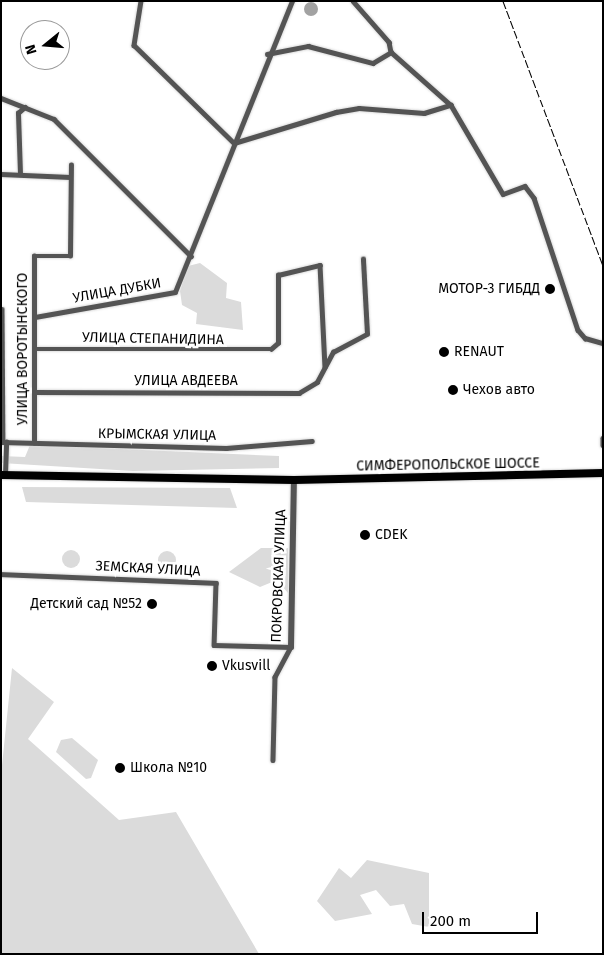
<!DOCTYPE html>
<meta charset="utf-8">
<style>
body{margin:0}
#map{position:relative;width:604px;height:955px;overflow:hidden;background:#fff;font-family:"Fira Sans",sans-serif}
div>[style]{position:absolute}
.green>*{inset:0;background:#dbdbdb}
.round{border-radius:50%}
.water>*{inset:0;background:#a2a2a2}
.roads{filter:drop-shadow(0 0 1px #dbdbdb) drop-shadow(0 0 1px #dbdbdb)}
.minor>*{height:4.5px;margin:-2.25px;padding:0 2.25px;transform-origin:2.25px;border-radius:2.25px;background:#545454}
.tertiary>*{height:5.5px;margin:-2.75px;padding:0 2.75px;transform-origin:2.75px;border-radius:2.75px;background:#545454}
.primary>*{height:8px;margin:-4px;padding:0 4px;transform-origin:4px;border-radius:4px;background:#000}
.rail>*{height:1px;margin-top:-0.5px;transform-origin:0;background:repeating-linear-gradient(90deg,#000 0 8px,transparent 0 10.5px)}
.dots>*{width:14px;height:14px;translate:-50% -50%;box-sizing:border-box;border:2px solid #fff;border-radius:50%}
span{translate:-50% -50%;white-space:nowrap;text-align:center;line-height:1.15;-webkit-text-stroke:5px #fff;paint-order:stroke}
.poi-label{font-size:14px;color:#000}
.right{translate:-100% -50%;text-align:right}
.left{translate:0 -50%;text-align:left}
.street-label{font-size:14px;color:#000}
.frame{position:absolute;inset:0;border:2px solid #000;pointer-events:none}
.north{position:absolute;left:20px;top:20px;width:50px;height:50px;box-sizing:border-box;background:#fff;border:1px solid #999;border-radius:50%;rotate:253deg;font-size:14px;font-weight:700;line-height:20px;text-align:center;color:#000}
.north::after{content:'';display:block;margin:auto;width:18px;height:22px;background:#000;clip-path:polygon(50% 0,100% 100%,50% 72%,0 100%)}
.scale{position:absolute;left:422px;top:912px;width:116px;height:22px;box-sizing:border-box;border:2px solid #000;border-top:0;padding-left:6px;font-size:15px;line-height:18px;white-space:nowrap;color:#000;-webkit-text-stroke:4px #fff;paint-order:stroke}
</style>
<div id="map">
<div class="green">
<div style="clip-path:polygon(200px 263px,227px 283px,226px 298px,241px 302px,243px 330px,196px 324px,197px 313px,182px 305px,180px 291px,188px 266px)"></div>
<div style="clip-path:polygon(30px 445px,279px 456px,279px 468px,133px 471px,1px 463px,1px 456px,25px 457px)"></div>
<div style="clip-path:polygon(22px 487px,230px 488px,237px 508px,26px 502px)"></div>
<div style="clip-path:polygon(261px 548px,288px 548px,288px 593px,277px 580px,260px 587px,229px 572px)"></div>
<div class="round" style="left:62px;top:550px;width:18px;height:18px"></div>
<div class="round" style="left:158px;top:551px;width:18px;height:18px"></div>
<div style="clip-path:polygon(12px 668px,54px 702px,28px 739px,119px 820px,176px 812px,259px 954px,1px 954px,1px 775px)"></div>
<div style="clip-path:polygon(72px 738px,98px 760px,91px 778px,86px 779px,56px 752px,61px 740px)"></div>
<div style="clip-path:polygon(367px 860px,429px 873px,429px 927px,412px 924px,404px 904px,390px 906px,376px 890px,360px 895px,372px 914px,335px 921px,317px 901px,339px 868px,351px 878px)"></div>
</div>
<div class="water">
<div class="round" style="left:304px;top:2px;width:14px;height:14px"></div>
</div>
<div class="roads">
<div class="minor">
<div style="left:141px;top:1px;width:45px;rotate:99deg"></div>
<div style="left:134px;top:45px;width:140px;rotate:44.4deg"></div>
<div style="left:234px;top:143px;width:107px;rotate:-16.9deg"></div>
<div style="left:336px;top:112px;width:23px;rotate:-10deg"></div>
<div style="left:359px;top:108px;width:65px;rotate:4.4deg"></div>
<div style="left:424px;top:113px;width:28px;rotate:-17deg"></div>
<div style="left:353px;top:1px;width:55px;rotate:48.7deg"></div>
<div style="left:389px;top:42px;width:10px;rotate:79deg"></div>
<div style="left:391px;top:52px;width:80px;rotate:41.5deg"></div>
<div style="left:451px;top:105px;width:103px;rotate:59.7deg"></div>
<div style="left:503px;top:194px;width:23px;rotate:-20deg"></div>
<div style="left:525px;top:186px;width:15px;rotate:53deg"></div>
<div style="left:534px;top:198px;width:139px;rotate:71.6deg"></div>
<div style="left:578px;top:330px;width:11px;rotate:49deg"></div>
<div style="left:585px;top:338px;width:19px;rotate:16deg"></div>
<div style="left:267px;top:54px;width:42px;rotate:-11deg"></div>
<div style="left:308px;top:46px;width:67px;rotate:14.7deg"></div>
<div style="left:373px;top:63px;width:21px;rotate:-31deg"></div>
<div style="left:1px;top:98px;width:57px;rotate:21.6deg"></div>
<div style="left:54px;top:119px;width:194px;rotate:45deg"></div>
<div style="left:1px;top:174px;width:69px;rotate:2.5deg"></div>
<div style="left:20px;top:174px;width:61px;rotate:-91.9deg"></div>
<div style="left:18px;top:113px;width:9px;rotate:-41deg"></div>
<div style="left:2px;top:309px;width:133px;rotate:89.6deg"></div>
<div style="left:35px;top:317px;width:142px;rotate:-10.1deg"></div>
<div style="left:175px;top:292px;width:314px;rotate:-68.1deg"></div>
<div style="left:35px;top:349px;width:236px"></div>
<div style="left:271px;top:349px;width:9px;rotate:-41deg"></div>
<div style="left:278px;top:343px;width:68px;rotate:-90deg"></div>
<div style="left:278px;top:275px;width:43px;rotate:-13.4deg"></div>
<div style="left:320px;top:265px;width:102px;rotate:87.2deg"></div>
<div style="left:34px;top:392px;width:265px;rotate:0.2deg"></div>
<div style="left:299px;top:393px;width:21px;rotate:-31deg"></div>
<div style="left:317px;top:382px;width:34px;rotate:-62deg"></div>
<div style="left:333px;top:352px;width:38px;rotate:-28deg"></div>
<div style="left:367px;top:334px;width:75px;rotate:-93.1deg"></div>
<div style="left:603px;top:438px;width:7px;rotate:90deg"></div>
<div style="left:1px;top:442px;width:225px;rotate:1.5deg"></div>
<div style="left:226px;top:448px;width:86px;rotate:-4.7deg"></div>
<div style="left:34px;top:443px;width:187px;rotate:-90deg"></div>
<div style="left:34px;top:256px;width:36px"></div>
<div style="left:70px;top:256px;width:91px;rotate:-89.4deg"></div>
<div style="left:5px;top:475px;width:33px;rotate:-88deg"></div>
<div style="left:1px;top:574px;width:215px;rotate:2.4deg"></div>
<div style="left:216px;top:583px;width:62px;rotate:91.8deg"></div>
<div style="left:214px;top:645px;width:77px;rotate:1.5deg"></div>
<div style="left:291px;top:647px;width:34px;rotate:118deg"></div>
<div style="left:275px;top:677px;width:83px;rotate:91.4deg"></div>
</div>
<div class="tertiary">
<div style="left:291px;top:647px;width:167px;rotate:-89deg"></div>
</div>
<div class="primary">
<div style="left:1px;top:475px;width:293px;rotate:1deg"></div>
<div style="left:294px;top:480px;width:309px;rotate:-1.3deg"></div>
</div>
</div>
<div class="rail">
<div style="left:503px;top:1px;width:282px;rotate:69.3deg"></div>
</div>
<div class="dots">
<div style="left:550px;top:289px;background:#000"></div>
<div style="left:444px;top:352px;background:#000"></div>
<div style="left:453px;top:390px;background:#000"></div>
<div style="left:365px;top:535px;background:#000"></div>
<div style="left:152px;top:604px;background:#000"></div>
<div style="left:212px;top:666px;background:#000"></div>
<div style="left:120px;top:768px;background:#000"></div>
</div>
<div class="poi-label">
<span class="right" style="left:540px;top:289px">МОТОР-3 ГИБДД</span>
<span class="left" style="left:454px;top:352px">RENAUT</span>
<span class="left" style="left:463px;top:390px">Чехов авто</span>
<span class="left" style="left:375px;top:535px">CDEK</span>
<span class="right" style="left:142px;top:604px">Детский сад №52</span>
<span class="left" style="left:222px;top:666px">Vkusvill</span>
<span class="left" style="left:130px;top:768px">Школа №10</span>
</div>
<div class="street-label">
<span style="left:117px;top:291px;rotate:-10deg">УЛИЦА ДУБКИ</span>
<span style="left:153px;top:339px;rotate:1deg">УЛИЦА СТЕПАНИДИНА</span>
<span style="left:23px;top:349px;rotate:-90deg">УЛИЦА ВОРОТЫНСКОГО</span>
<span style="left:186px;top:381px">УЛИЦА АВДЕЕВА</span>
<span style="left:157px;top:435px;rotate:1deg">КРЫМСКАЯ УЛИЦА</span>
<span style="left:448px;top:465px;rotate:-1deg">СИМФЕРОПОЛЬСКОЕ ШОССЕ</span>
<span style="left:148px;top:569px;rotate:3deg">ЗЕМСКАЯ УЛИЦА</span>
<span style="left:279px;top:576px;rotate:-88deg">ПОКРОВСКАЯ УЛИЦА</span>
</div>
<div class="frame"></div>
<div class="north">N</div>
<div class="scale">200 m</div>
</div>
